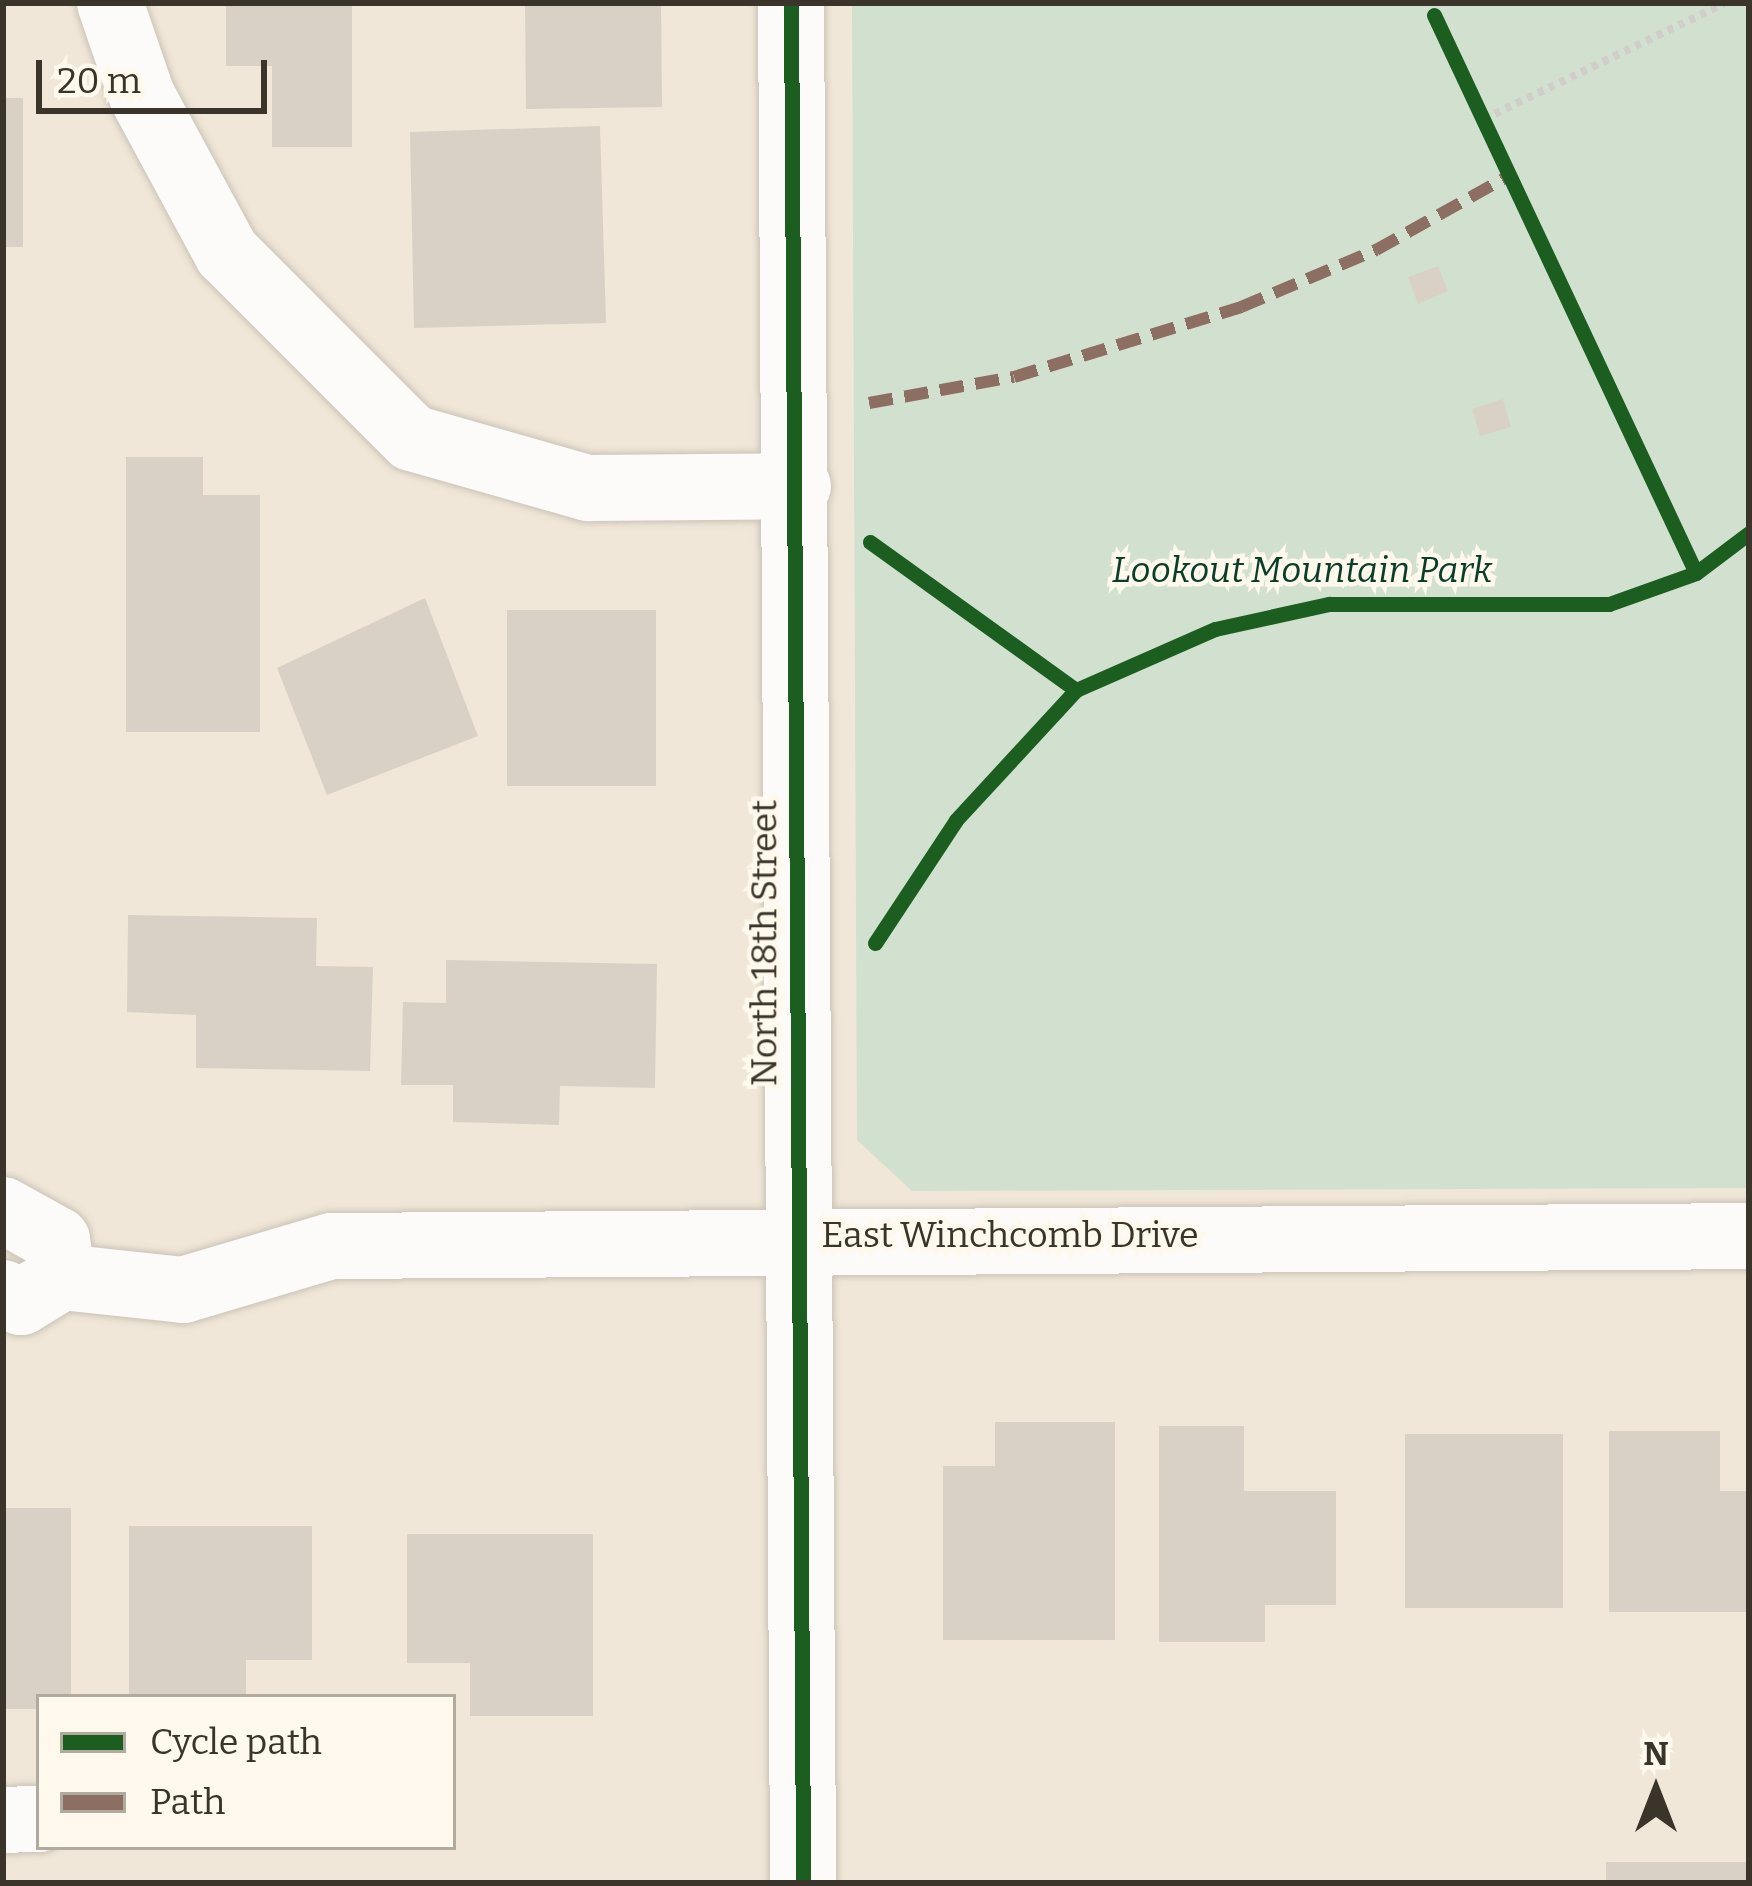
<!DOCTYPE html>
<style>
body{margin:0}
#map{position:relative;width:1752px;height:1886px;overflow:hidden;background:#f0e7d8;font-family:Bitter,serif}
div>[style]{position:absolute}
.green>*{inset:0;background:#d2e0cf}
.building>*{inset:0;background:#d9d1c6}
.path>*{height:8px;margin-top:-4px;transform-origin:0;background:repeating-linear-gradient(90deg,#d1cdc9 0 6px,transparent 0 12px)}
.roads{filter:drop-shadow(0 0 3px #cac3b7) drop-shadow(0 0 3px #cac3b7)}
.minor>*{height:66px;margin:-33px;padding:0 33px;transform-origin:33px;border-radius:33px;background:#fdfbf9}
.quiet>*{height:12px;margin-top:-6px;transform-origin:0;background:repeating-linear-gradient(90deg,#8d6e63 0 24px,transparent 0 36px)}
.cycleway>*{height:15px;margin:-7.5px;padding:0 7.5px;transform-origin:7.5px;border-radius:7.5px;background:#1b5e20}
span{translate:-50% -50%;white-space:nowrap;text-align:center;line-height:1.15;-webkit-text-stroke:9px #fff8ed;paint-order:stroke}
.park-label{font-size:36px;color:#0b3e29;font-style:italic}
.street-label{font-size:36px;color:#3b342a}
.frame{position:absolute;inset:0;border:6px solid #3b342a;pointer-events:none}
.legend{position:absolute;left:36px;top:1694px;width:420px;height:156px;box-sizing:border-box;background:#fff8ed;border:3px solid #b1aa9f;margin:0;padding:15px 21px;list-style:none;font-size:36px;color:#3b342a}
.legend li{display:flex;align-items:center;gap:24px;height:60px}
.legend b{width:60px;border:3px solid #b1aa9f}
.north{position:absolute;left:1596px;top:1730px;width:120px;height:120px;-webkit-text-stroke:9px #fff8ed;paint-order:stroke;rotate:0deg;font-size:33px;font-weight:700;line-height:48px;text-align:center;color:#3b342a}
.north::after{content:'';display:block;margin:auto;width:42px;height:54px;background:#3b342a;clip-path:polygon(50% 0,100% 100%,50% 72%,0 100%)}
.scale{position:absolute;left:36px;top:60px;width:231px;height:54px;box-sizing:border-box;border:6px solid #3b342a;border-top:0;padding-left:15px;font-size:36px;line-height:42px;white-space:nowrap;color:#3b342a;-webkit-text-stroke:9px #fff8ed;paint-order:stroke}
</style>
<div id="map">
<div class="green">
<div style="clip-path:polygon(852px 3px,1749px 3px,1749px 1188px,912px 1191px,857px 1140px)"></div>
</div>
<div class="building">
<div style="clip-path:polygon(226px 3px,352px 3px,352px 147px,272px 147px,272px 66px,226px 66px)"></div>
<div style="clip-path:polygon(525px 3px,661px 3px,662px 107px,526px 109px)"></div>
<div style="clip-path:polygon(3px 98px,23px 98px,23px 247px,3px 247px)"></div>
<div style="clip-path:polygon(600px 126px,606px 323px,414px 328px,410px 132px)"></div>
<div style="clip-path:polygon(1438px 266px,1448px 291px,1418px 304px,1408px 277px)"></div>
<div style="clip-path:polygon(1503px 399px,1511px 427px,1480px 436px,1472px 409px)"></div>
<div style="clip-path:polygon(126px 457px,203px 457px,203px 495px,260px 495px,260px 732px,126px 732px)"></div>
<div style="clip-path:polygon(425px 598px,478px 736px,327px 795px,277px 668px)"></div>
<div style="clip-path:polygon(507px 610px,656px 610px,656px 786px,507px 786px)"></div>
<div style="clip-path:polygon(128px 915px,317px 918px,316px 966px,373px 967px,370px 1071px,196px 1068px,196px 1015px,127px 1012px)"></div>
<div style="clip-path:polygon(446px 960px,657px 964px,655px 1088px,560px 1086px,559px 1125px,453px 1122px,453px 1085px,401px 1085px,403px 1002px,446px 1003px)"></div>
<div style="clip-path:polygon(995px 1422px,1115px 1422px,1115px 1640px,943px 1640px,943px 1466px,995px 1466px)"></div>
<div style="clip-path:polygon(1159px 1426px,1244px 1426px,1244px 1491px,1336px 1491px,1336px 1605px,1265px 1605px,1265px 1642px,1159px 1642px)"></div>
<div style="clip-path:polygon(1609px 1431px,1720px 1431px,1720px 1491px,1749px 1491px,1749px 1612px,1609px 1612px)"></div>
<div style="clip-path:polygon(1405px 1434px,1563px 1434px,1563px 1608px,1405px 1608px)"></div>
<div style="clip-path:polygon(3px 1508px,71px 1508px,71px 1697px,39px 1697px,39px 1709px,3px 1709px)"></div>
<div style="clip-path:polygon(129px 1526px,312px 1526px,312px 1660px,246px 1660px,246px 1697px,129px 1697px)"></div>
<div style="clip-path:polygon(407px 1534px,593px 1534px,593px 1716px,470px 1716px,470px 1663px,407px 1663px)"></div>
<div style="clip-path:polygon(1606px 1862px,1749px 1862px,1749px 1883px,1606px 1883px)"></div>
</div>
<div class="path">
<div style="left:1434px;top:15px;width:616px;rotate:64.85deg"></div>
<div style="left:1484px;top:119px;width:267px;rotate:-25.7deg"></div>
<div style="left:870px;top:542px;width:254px;rotate:35.7deg"></div>
<div style="left:875px;top:943px;width:147px;rotate:-56.6deg"></div>
<div style="left:956px;top:820px;width:177px;rotate:-47.3deg"></div>
<div style="left:1076px;top:690px;width:152px;rotate:-23.7deg"></div>
<div style="left:1215px;top:629px;width:117px;rotate:-12.4deg"></div>
<div style="left:1329px;top:604px;width:280px"></div>
<div style="left:1609px;top:604px;width:92px;rotate:-19.6deg"></div>
<div style="left:1696px;top:573px;width:66px;rotate:-37deg"></div>
</div>
<div class="roads">
<div class="minor">
<div style="left:110px;top:3px;width:98px;rotate:71deg"></div>
<div style="left:142px;top:96px;width:179px;rotate:61.6deg"></div>
<div style="left:227px;top:253px;width:262px;rotate:45deg"></div>
<div style="left:412px;top:438px;width:183px;rotate:15.9deg"></div>
<div style="left:588px;top:488px;width:210px;rotate:-0.5deg"></div>
<div style="left:791px;top:3px;width:1880px;rotate:89.63deg"></div>
<div style="left:3px;top:1210px;width:62px;rotate:29.1deg"></div>
<div style="left:57px;top:1240px;width:37px;rotate:82deg"></div>
<div style="left:3px;top:1293px;width:20px;rotate:27deg"></div>
<div style="left:21px;top:1302px;width:48px;rotate:-31.4deg"></div>
<div style="left:62px;top:1277px;width:122px;rotate:6.1deg"></div>
<div style="left:183px;top:1290px;width:155px;rotate:-16.5deg"></div>
<div style="left:332px;top:1246px;width:1417px;rotate:-0.4deg"></div>
<div style="left:3px;top:1820px;width:36px;rotate:-2deg"></div>
</div>
</div>
<div class="quiet">
<div style="left:869px;top:403px;width:147px;rotate:-10.2deg"></div>
<div style="left:1014px;top:377px;width:238px;rotate:-17.1deg"></div>
<div style="left:1241px;top:307px;width:147px;rotate:-22.9deg"></div>
<div style="left:1376px;top:250px;width:154px;rotate:-29.2deg"></div>
</div>
<div class="cycleway">
<div style="left:791px;top:3px;width:1880px;rotate:89.63deg"></div>
<div style="left:1434px;top:15px;width:616px;rotate:64.85deg"></div>
<div style="left:870px;top:542px;width:254px;rotate:35.7deg"></div>
<div style="left:875px;top:943px;width:147px;rotate:-56.6deg"></div>
<div style="left:956px;top:820px;width:177px;rotate:-47.3deg"></div>
<div style="left:1076px;top:690px;width:152px;rotate:-23.7deg"></div>
<div style="left:1215px;top:629px;width:117px;rotate:-12.4deg"></div>
<div style="left:1329px;top:604px;width:280px"></div>
<div style="left:1609px;top:604px;width:92px;rotate:-19.6deg"></div>
<div style="left:1696px;top:573px;width:66px;rotate:-37deg"></div>
</div>
<div class="park-label">
<span style="left:1302px;top:571px">Lookout Mountain Park</span>
</div>
<div class="street-label">
<span style="left:765px;top:943px;rotate:-90deg">North 18th Street</span>
<span style="left:1010px;top:1236px">East Winchcomb Drive</span>
</div>
<div class="frame"></div>
<ul class="legend">
<li><b style="height:15px;background:#1b5e20"></b>Cycle path</li>
<li><b style="height:15px;background:#8d6e63"></b>Path</li>
</ul>
<div class="north">N</div>
<div class="scale">20 m</div>
</div>
